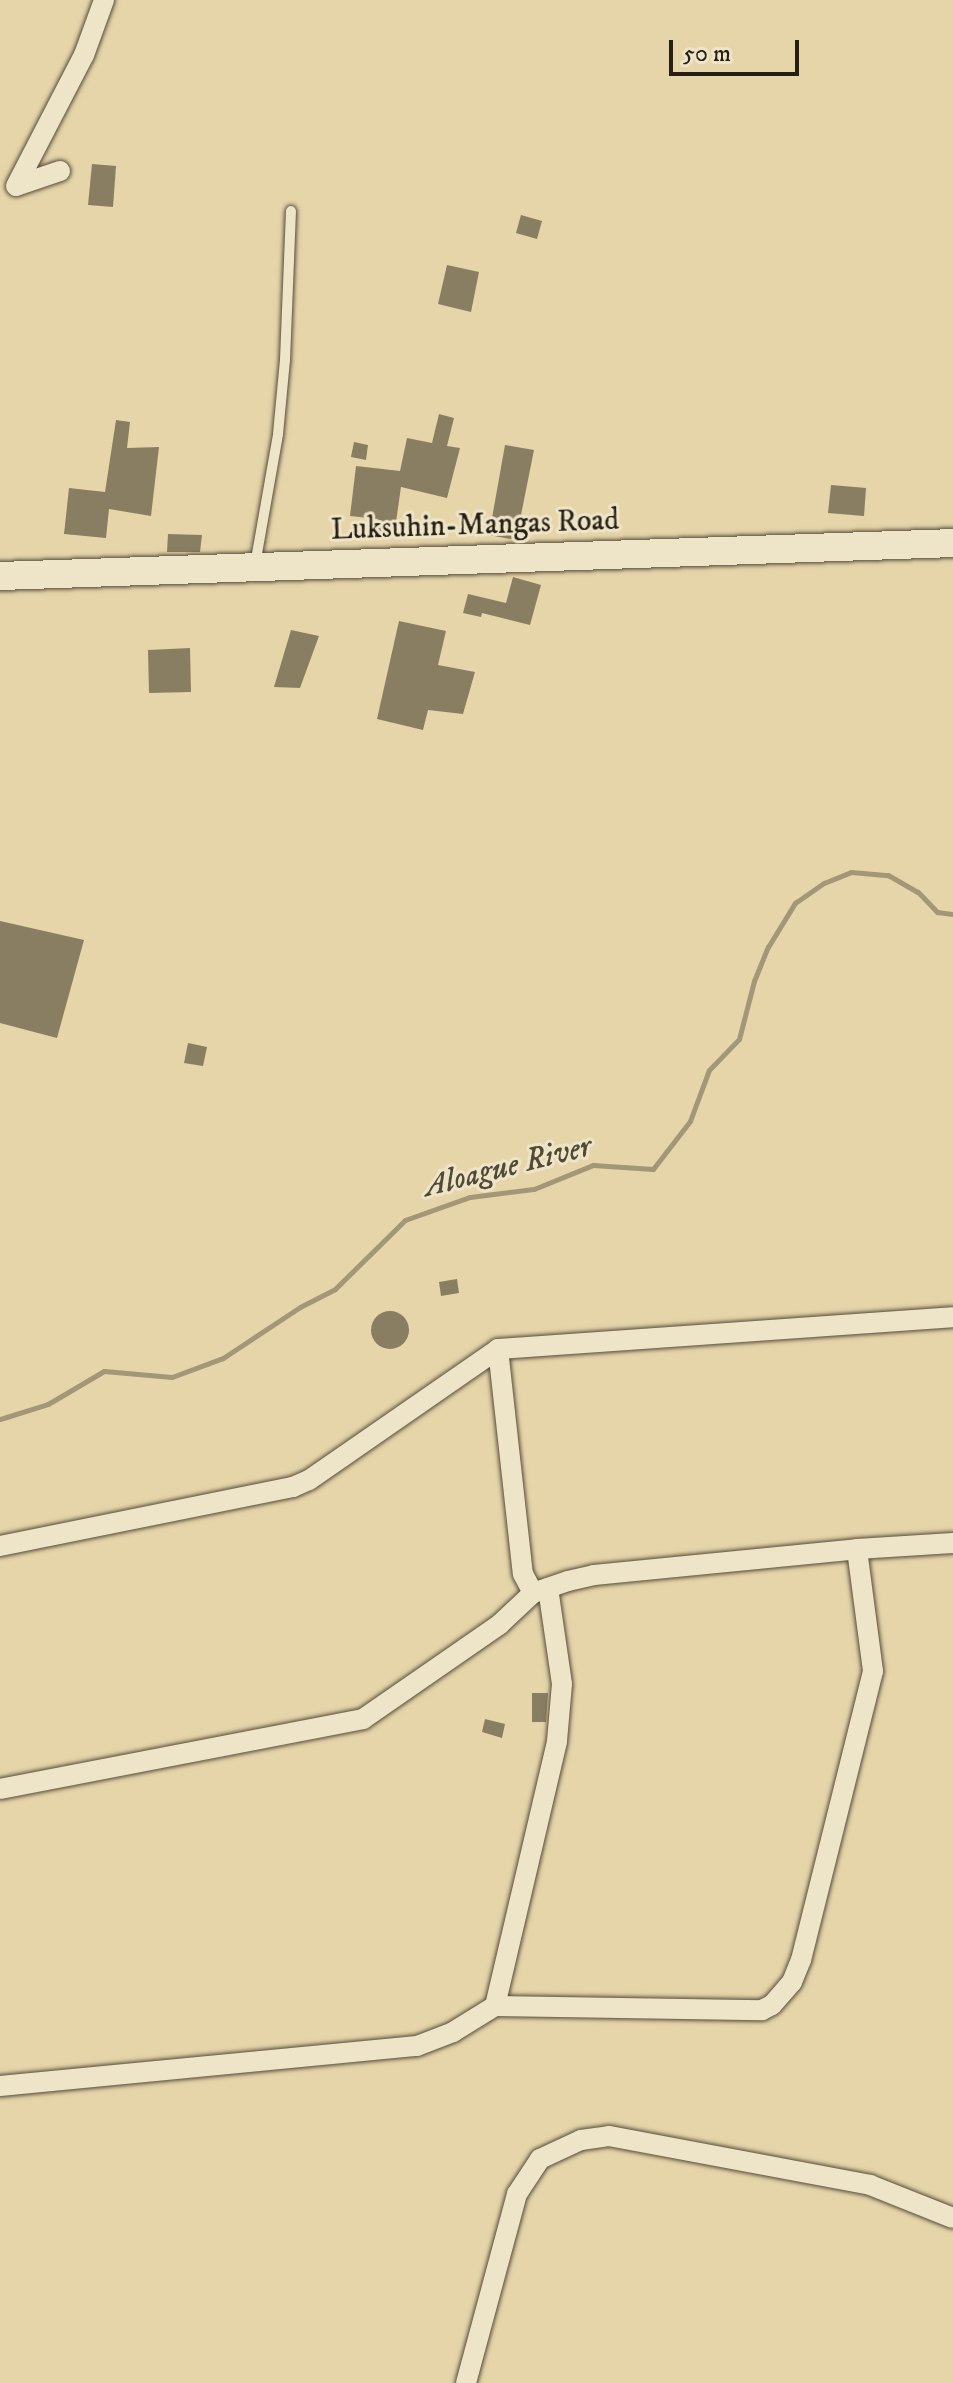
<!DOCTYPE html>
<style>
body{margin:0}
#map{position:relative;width:953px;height:2383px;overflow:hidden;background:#e5d5a9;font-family:"IM FELL DW Pica",serif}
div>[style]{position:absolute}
.stream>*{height:5px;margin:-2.5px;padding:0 2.5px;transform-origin:2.5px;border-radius:2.5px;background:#a49777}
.building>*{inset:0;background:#8a7e62}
.round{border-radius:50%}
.roads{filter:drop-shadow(0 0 2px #564c3a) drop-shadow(0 0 2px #564c3a)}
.lane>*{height:10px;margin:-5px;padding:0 5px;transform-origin:5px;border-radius:5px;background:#eee4c7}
.street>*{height:20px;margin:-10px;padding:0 10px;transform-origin:10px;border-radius:10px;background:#eee4c7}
.secondary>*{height:28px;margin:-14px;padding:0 14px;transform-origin:14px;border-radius:14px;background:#eee4c7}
span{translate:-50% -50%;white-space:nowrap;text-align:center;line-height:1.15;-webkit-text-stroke:6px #eee4c7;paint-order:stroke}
.street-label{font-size:30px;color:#271f15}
.water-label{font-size:32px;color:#534937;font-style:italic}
.scale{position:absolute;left:669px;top:40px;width:130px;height:36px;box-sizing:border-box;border:4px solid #271f15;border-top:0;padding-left:10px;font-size:24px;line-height:28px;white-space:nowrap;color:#271f15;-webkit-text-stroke:6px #eee4c7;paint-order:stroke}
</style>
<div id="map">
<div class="stream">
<div style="left:0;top:1419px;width:50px;rotate:-17.4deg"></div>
<div style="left:48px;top:1404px;width:65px;rotate:-30.5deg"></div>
<div style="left:104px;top:1371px;width:68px;rotate:5deg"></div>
<div style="left:172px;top:1377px;width:54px;rotate:-20.4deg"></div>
<div style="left:223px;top:1358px;width:92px;rotate:-33.5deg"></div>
<div style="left:300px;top:1307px;width:39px;rotate:-27deg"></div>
<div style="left:335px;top:1289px;width:98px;rotate:-44.6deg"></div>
<div style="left:405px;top:1220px;width:69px;rotate:-19.5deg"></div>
<div style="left:470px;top:1197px;width:64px;rotate:-7.1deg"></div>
<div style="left:534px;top:1189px;width:64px;rotate:-22.1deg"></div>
<div style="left:593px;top:1165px;width:60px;rotate:3.8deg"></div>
<div style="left:653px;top:1169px;width:61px;rotate:-52.4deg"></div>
<div style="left:690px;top:1121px;width:54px;rotate:-69.6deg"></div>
<div style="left:709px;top:1070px;width:43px;rotate:-45.9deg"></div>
<div style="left:739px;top:1039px;width:60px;rotate:-75.5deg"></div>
<div style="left:754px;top:981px;width:37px;rotate:-68deg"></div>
<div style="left:768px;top:947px;width:52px;rotate:-58.5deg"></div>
<div style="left:795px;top:903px;width:35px;rotate:-35deg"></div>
<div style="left:824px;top:883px;width:29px;rotate:-22deg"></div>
<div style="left:851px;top:872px;width:37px;rotate:5deg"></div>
<div style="left:888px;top:875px;width:34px;rotate:30deg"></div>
<div style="left:918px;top:892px;width:28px;rotate:46deg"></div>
<div style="left:937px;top:912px;width:16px;rotate:7deg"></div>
</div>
<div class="building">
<div style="clip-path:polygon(92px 164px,116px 166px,113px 207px,88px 205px)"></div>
<div style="clip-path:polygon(521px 215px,542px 221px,537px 239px,516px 233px)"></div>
<div style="clip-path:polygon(447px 265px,479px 272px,471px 312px,438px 304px)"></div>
<div style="clip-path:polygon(439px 414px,454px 418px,447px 446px,460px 448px,447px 498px,401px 487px,394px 536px,376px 533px,378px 519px,350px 516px,356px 466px,400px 471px,407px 438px,432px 443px)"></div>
<div style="clip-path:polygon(116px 420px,130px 422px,127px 448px,159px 447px,151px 516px,109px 509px,106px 538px,64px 534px,69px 488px,105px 492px)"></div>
<div style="clip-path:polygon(354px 442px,368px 445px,366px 460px,351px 457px)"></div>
<div style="clip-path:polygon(505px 445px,534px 450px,516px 540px,489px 535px)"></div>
<div style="clip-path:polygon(831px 485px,866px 488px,864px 516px,828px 513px)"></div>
<div style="clip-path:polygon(168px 534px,202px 535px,200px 552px,167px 552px)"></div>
<div style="clip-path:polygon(513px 577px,541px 585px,530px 625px,482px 613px,481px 617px,463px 613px,468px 594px,506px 603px)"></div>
<div style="clip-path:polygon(399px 621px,446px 631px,438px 665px,475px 672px,463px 714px,428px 710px,423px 730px,377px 719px)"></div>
<div style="clip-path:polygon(291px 630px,319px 636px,300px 688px,274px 687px)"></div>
<div style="clip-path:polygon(190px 648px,191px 692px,149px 693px,148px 650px)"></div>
<div style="clip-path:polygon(0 921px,84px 940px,57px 1038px,0 1023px)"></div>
<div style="clip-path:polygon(188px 1043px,207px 1047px,203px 1066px,184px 1063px)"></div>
<div style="clip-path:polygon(457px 1279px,459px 1293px,441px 1296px,439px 1282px)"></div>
<div class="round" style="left:371px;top:1311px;width:38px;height:38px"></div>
<div style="clip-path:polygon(532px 1693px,548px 1693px,546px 1722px,532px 1722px)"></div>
<div style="clip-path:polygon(485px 1719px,505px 1724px,502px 1738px,482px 1732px)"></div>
</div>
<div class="roads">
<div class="lane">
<div style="left:255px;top:565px;width:133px;rotate:-80deg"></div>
<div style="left:278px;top:434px;width:74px;rotate:-84.6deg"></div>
<div style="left:285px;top:360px;width:149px;rotate:-87.7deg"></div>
</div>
<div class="street">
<div style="left:60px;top:171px;width:46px;rotate:161.2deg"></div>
<div style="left:16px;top:186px;width:148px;rotate:-62.6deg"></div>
<div style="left:84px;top:55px;width:59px;rotate:-70deg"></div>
<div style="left:498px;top:1349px;width:226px;rotate:83.7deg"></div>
<div style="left:523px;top:1574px;width:21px;rotate:62deg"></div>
<div style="left:0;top:1546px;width:299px;rotate:-11.4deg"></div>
<div style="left:293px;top:1487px;width:17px;rotate:-24deg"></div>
<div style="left:309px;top:1480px;width:230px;rotate:-34.7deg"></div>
<div style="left:498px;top:1349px;width:456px;rotate:-4deg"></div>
<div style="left:0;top:1789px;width:370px;rotate:-10.9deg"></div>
<div style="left:363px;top:1719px;width:167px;rotate:-34.7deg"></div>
<div style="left:500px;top:1624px;width:45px;rotate:-43.2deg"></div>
<div style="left:533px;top:1593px;width:37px;rotate:-19deg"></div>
<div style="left:568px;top:1581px;width:27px;rotate:-13deg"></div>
<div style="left:594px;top:1575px;width:264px;rotate:-5.6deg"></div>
<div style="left:857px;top:1549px;width:96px;rotate:-3.6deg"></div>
<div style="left:495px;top:2006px;width:272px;rotate:-76.8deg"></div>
<div style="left:557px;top:1741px;width:57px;rotate:-85deg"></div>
<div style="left:562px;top:1684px;width:97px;rotate:-98.3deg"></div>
<div style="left:0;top:2086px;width:419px;rotate:-5.5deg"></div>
<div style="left:417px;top:2046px;width:39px;rotate:-21deg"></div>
<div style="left:453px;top:2032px;width:49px;rotate:-31.8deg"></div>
<div style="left:495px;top:2006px;width:267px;rotate:0.9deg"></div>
<div style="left:762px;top:2010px;width:11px;rotate:-27deg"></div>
<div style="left:772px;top:2005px;width:30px;rotate:-49deg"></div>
<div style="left:792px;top:1982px;width:24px;rotate:-68deg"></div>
<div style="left:801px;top:1960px;width:298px;rotate:-76deg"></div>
<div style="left:873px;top:1671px;width:123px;rotate:-97.5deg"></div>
<div style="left:466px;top:2383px;width:196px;rotate:-74.9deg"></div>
<div style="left:517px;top:2194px;width:42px;rotate:-56.7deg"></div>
<div style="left:540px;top:2159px;width:45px;rotate:-24.9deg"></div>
<div style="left:581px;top:2140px;width:28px;rotate:-8deg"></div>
<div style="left:609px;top:2136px;width:266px;rotate:10.6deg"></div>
<div style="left:870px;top:2185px;width:89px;rotate:21.7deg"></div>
</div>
<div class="secondary">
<div style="left:0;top:576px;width:954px;rotate:-1.98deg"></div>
</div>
</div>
<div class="street-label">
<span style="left:475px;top:526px;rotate:-2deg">Luksuhin-Mangas Road</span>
</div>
<div class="water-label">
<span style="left:508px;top:1167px;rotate:-14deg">Aloague River</span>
</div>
<div class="scale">50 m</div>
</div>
